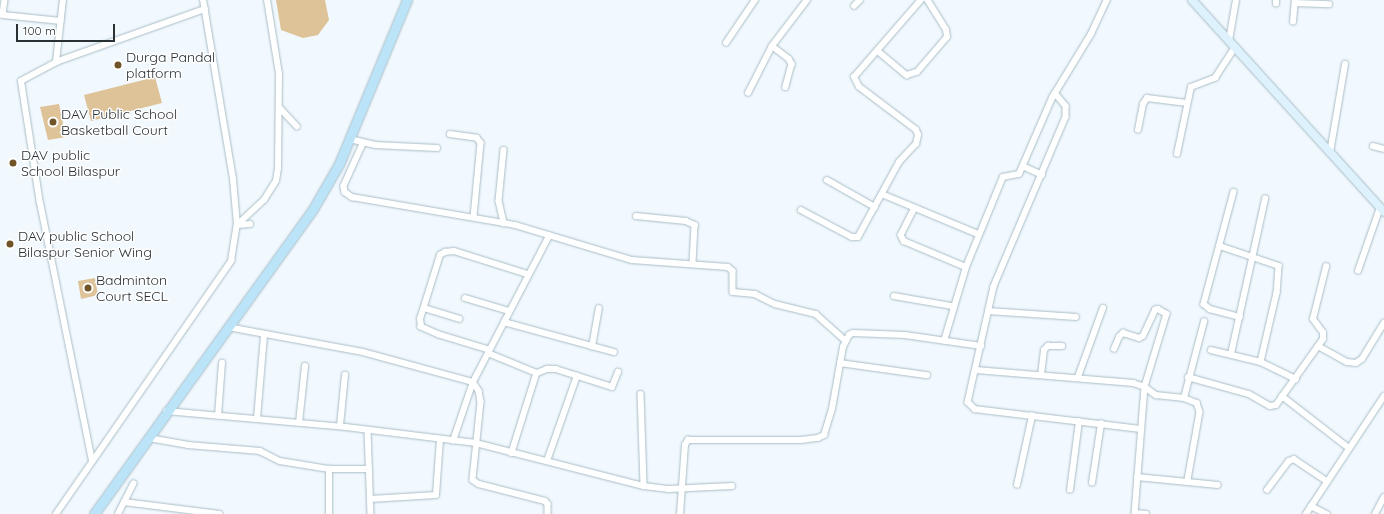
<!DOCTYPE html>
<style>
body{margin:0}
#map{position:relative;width:1384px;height:514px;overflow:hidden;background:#f1f9fe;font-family:Quicksand,sans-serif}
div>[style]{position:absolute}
.green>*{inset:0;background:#dec298}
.roads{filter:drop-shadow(0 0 1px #a9bcc6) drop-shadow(0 0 1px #a9bcc6)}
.street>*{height:5.5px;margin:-2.75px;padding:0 2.75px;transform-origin:2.75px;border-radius:2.75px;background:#fff}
.secondary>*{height:8px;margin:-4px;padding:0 4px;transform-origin:4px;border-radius:4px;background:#ddf2fc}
.primary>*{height:9px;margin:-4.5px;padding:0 4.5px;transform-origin:4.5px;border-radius:4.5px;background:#bbe4f9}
.dots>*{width:11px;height:11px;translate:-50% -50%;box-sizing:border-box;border:2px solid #fff;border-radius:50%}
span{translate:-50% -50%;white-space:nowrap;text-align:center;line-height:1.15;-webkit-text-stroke:3px #fff;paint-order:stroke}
.poi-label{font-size:14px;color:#293135}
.left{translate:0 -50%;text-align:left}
.scale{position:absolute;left:16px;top:24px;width:99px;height:18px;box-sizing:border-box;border:2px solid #293135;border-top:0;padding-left:5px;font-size:12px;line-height:14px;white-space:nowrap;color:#293135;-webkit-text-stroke:3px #fff;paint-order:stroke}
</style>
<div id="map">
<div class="green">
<div style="clip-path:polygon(276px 0,325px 0,329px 20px,318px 35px,303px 38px,281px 30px)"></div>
<div style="clip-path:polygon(155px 77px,162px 103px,91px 121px,84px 95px)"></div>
<div style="clip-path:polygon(59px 104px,66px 137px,48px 140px,40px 107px)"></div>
<div style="clip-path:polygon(95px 278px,98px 295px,81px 299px,78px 281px)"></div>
</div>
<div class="roads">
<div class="street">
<div style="left:5px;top:0;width:15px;rotate:98deg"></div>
<div style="left:3px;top:15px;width:58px;rotate:5.9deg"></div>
<div style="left:1295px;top:3px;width:34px;rotate:2deg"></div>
<div style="left:1276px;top:4px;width:4px;rotate:-90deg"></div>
<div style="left:854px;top:6px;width:8px;rotate:-45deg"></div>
<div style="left:1293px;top:22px;width:22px;rotate:-85deg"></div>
<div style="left:1229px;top:41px;width:42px;rotate:-80.3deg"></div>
<div style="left:726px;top:43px;width:52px;rotate:-56deg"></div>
<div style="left:772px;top:46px;width:21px;rotate:37deg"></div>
<div style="left:789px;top:59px;width:6px;rotate:59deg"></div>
<div style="left:792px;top:64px;width:24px;rotate:105deg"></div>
<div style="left:878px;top:51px;width:38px;rotate:40deg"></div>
<div style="left:907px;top:75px;width:10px;rotate:-17deg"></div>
<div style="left:917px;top:72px;width:46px;rotate:-49.4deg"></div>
<div style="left:947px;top:37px;width:7px;rotate:-98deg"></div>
<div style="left:946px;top:30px;width:36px;rotate:-122deg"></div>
<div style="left:56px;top:62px;width:62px;rotate:-83.6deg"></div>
<div style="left:748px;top:93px;width:53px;rotate:-62.9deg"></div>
<div style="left:772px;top:46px;width:58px;rotate:-52.7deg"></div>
<div style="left:1055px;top:93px;width:17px;rotate:50deg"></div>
<div style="left:1066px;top:106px;width:11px;rotate:90deg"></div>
<div style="left:1066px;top:117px;width:185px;rotate:113deg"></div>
<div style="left:994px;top:287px;width:118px;rotate:102.7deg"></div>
<div style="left:968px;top:402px;width:10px;rotate:45deg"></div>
<div style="left:975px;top:409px;width:166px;rotate:6.9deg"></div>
<div style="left:280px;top:108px;width:25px;rotate:47deg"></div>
<div style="left:1138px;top:130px;width:26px;rotate:-79deg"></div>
<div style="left:1143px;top:104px;width:7px;rotate:-56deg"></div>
<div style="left:1147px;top:98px;width:40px;rotate:7.1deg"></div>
<div style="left:450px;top:134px;width:27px;rotate:8deg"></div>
<div style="left:477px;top:138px;width:6px;rotate:51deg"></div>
<div style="left:481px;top:143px;width:74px;rotate:95.4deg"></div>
<div style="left:350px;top:139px;width:26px;rotate:13deg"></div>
<div style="left:375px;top:145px;width:62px;rotate:2.8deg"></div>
<div style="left:363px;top:144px;width:46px;rotate:114.3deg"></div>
<div style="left:344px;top:186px;width:6px;rotate:81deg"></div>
<div style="left:345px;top:192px;width:9px;rotate:36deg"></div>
<div style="left:352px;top:197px;width:165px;rotate:9.7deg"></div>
<div style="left:515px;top:225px;width:122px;rotate:16.7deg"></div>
<div style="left:632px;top:260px;width:96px;rotate:4.2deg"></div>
<div style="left:728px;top:267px;width:6px;rotate:39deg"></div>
<div style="left:733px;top:271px;width:21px;rotate:90deg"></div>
<div style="left:733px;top:292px;width:22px;rotate:5deg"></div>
<div style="left:755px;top:294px;width:22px;rotate:27deg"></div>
<div style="left:775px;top:304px;width:42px;rotate:13.7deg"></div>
<div style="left:816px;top:314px;width:39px;rotate:42deg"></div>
<div style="left:1373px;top:146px;width:11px;rotate:15deg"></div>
<div style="left:504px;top:150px;width:51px;rotate:95.6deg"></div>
<div style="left:499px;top:201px;width:23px;rotate:77deg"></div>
<div style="left:1330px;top:153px;width:90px;rotate:-80.4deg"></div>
<div style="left:1177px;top:154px;width:68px;rotate:-78.2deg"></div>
<div style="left:1191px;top:87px;width:26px;rotate:-21deg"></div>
<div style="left:1215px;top:78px;width:37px;rotate:-57deg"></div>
<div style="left:1023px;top:166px;width:21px;rotate:25deg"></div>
<div style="left:827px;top:180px;width:55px;rotate:29.4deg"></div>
<div style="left:1234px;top:192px;width:116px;rotate:105deg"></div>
<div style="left:1204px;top:304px;width:8px;rotate:40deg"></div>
<div style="left:1210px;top:309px;width:31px;rotate:15deg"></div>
<div style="left:882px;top:194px;width:104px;rotate:22.6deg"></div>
<div style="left:915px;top:208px;width:30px;rotate:117deg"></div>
<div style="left:901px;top:235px;width:7px;rotate:63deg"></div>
<div style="left:904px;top:241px;width:67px;rotate:22.8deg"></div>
<div style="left:801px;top:210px;width:58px;rotate:27.9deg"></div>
<div style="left:852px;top:237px;width:6px"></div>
<div style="left:858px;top:237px;width:85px;rotate:-61.3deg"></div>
<div style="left:899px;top:162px;width:25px;rotate:-47deg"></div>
<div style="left:916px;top:144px;width:9px;rotate:-77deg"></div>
<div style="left:918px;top:135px;width:5px;rotate:-112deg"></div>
<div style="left:916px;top:130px;width:71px;rotate:-143deg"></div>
<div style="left:859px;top:87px;width:11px;rotate:-117deg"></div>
<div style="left:854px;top:77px;width:102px;rotate:-49deg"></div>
<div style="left:636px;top:216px;width:50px;rotate:5.7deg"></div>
<div style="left:686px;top:221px;width:10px;rotate:24deg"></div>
<div style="left:695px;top:225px;width:39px;rotate:93deg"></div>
<div style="left:237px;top:225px;width:37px;rotate:-43deg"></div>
<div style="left:264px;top:200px;width:22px;rotate:-58deg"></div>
<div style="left:276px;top:181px;width:13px;rotate:-81deg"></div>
<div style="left:278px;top:168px;width:94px;rotate:-89.4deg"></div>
<div style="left:279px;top:74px;width:75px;rotate:-99.2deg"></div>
<div style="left:237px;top:225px;width:13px;rotate:-4deg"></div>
<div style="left:1220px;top:246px;width:62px;rotate:18.7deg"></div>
<div style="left:1279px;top:266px;width:27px;rotate:94deg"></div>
<div style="left:1277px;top:293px;width:71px;rotate:103.1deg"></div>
<div style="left:1358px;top:271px;width:67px;rotate:-70.8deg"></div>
<div style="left:894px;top:296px;width:59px;rotate:9.8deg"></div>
<div style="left:465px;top:298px;width:46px;rotate:16.5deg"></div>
<div style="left:424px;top:308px;width:37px;rotate:17deg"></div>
<div style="left:988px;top:311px;width:88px;rotate:3.9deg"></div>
<div style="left:504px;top:322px;width:114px;rotate:15.3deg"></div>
<div style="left:228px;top:327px;width:137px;rotate:10.5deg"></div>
<div style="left:363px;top:352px;width:114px;rotate:15.3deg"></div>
<div style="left:473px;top:382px;width:11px;rotate:56deg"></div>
<div style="left:479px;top:391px;width:11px;rotate:80deg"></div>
<div style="left:481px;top:402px;width:78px;rotate:95.9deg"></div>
<div style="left:473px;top:480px;width:7px;rotate:34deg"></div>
<div style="left:479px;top:484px;width:68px;rotate:14.4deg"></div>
<div style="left:545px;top:501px;width:4px;rotate:45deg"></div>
<div style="left:548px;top:504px;width:10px;rotate:90deg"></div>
<div style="left:944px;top:341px;width:77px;rotate:-73.4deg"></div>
<div style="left:966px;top:267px;width:97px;rotate:-67.7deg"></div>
<div style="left:1003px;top:177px;width:16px;rotate:-11deg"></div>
<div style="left:1019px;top:174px;width:83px;rotate:-66.5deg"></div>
<div style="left:1052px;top:98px;width:75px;rotate:-58.6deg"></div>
<div style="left:1091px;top:34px;width:38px;rotate:-65deg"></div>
<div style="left:1318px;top:346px;width:33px;rotate:29deg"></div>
<div style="left:1347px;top:362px;width:9px;rotate:6deg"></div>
<div style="left:1356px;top:363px;width:7px;rotate:-34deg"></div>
<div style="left:1362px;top:359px;width:42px;rotate:-58.6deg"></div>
<div style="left:592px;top:347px;width:39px;rotate:-80deg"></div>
<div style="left:1114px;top:349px;width:13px;rotate:-67deg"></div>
<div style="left:1119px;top:337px;width:6px;rotate:-45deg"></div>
<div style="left:1123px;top:333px;width:17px;rotate:17deg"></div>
<div style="left:1139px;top:338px;width:4px;rotate:-27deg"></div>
<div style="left:1143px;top:336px;width:29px;rotate:-65deg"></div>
<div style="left:1155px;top:310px;width:3px;rotate:-18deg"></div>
<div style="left:1158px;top:309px;width:10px;rotate:29deg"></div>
<div style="left:1167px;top:314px;width:76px;rotate:106.8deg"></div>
<div style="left:1145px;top:387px;width:127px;rotate:94.5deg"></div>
<div style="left:489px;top:350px;width:52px;rotate:-163.3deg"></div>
<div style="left:439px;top:335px;width:20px;rotate:-156deg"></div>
<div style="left:421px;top:327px;width:8px;rotate:-97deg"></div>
<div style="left:420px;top:319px;width:67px;rotate:-72.6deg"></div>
<div style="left:440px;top:255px;width:6px;rotate:-31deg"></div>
<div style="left:445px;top:252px;width:9px;rotate:-6deg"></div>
<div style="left:454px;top:251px;width:77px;rotate:17.3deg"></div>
<div style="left:1211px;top:350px;width:51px;rotate:13.5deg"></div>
<div style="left:1261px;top:362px;width:39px;rotate:26deg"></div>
<div style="left:488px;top:353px;width:53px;rotate:22.2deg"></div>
<div style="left:537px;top:373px;width:84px;rotate:107.4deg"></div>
<div style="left:1231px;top:354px;width:159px;rotate:-77.6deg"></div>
<div style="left:840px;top:363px;width:88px;rotate:7.9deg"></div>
<div style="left:976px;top:370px;width:158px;rotate:4.7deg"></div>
<div style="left:1133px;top:383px;width:13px;rotate:18deg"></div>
<div style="left:1145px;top:387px;width:14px;rotate:36deg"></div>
<div style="left:1156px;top:395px;width:28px;rotate:6deg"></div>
<div style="left:1184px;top:398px;width:14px;rotate:21deg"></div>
<div style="left:1197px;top:403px;width:9px;rotate:72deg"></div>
<div style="left:1200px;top:412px;width:69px;rotate:100deg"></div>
<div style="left:537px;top:373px;width:11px;rotate:-22deg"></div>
<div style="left:547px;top:369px;width:9px"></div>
<div style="left:556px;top:369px;width:59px;rotate:17.8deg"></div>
<div style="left:612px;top:387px;width:16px;rotate:-68deg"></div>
<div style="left:1041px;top:375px;width:25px;rotate:-83deg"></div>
<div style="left:1044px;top:350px;width:6px;rotate:-45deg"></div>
<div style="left:1048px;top:346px;width:14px"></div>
<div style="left:1078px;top:377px;width:73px;rotate:-70.1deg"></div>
<div style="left:1188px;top:377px;width:63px;rotate:15.6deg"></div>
<div style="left:1249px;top:394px;width:24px;rotate:30deg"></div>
<div style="left:1270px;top:406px;width:6px;rotate:-9deg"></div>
<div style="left:1276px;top:405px;width:81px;rotate:-54.5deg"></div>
<div style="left:1323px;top:339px;width:6px;rotate:-90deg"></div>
<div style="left:1323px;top:333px;width:17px;rotate:-126deg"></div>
<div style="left:1313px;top:319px;width:54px;rotate:-76deg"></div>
<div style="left:641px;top:394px;width:92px;rotate:88.1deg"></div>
<div style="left:1282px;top:396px;width:85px;rotate:37.8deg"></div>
<div style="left:1184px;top:398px;width:79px;rotate:-75.3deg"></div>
<div style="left:166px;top:411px;width:181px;rotate:5.1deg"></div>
<div style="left:346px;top:427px;width:131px;rotate:7deg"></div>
<div style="left:476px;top:443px;width:173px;rotate:14.4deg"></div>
<div style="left:644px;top:486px;width:25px;rotate:7deg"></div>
<div style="left:669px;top:489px;width:63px;rotate:-2.7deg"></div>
<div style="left:218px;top:416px;width:53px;rotate:-85.7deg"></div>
<div style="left:257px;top:419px;width:83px;rotate:-85.2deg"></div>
<div style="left:299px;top:423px;width:57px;rotate:-84deg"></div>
<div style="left:340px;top:426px;width:51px;rotate:-84.4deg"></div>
<div style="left:368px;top:430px;width:84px;rotate:88deg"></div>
<div style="left:149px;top:438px;width:40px;rotate:10deg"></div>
<div style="left:188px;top:445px;width:72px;rotate:4.8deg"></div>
<div style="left:260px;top:451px;width:22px;rotate:27deg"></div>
<div style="left:280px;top:461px;width:50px;rotate:9.3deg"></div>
<div style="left:329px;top:469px;width:40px"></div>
<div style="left:453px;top:441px;width:62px;rotate:-71.3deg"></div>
<div style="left:473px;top:382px;width:165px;rotate:-62.5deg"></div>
<div style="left:92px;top:461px;width:262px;rotate:-101.4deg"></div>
<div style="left:40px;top:204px;width:124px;rotate:-98.8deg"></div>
<div style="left:21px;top:81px;width:40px;rotate:-28deg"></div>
<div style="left:56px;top:62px;width:158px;rotate:-19.6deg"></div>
<div style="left:547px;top:461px;width:90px;rotate:-70.6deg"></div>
<div style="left:1137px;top:477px;width:81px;rotate:5.6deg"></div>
<div style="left:1092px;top:483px;width:60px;rotate:-81.3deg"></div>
<div style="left:1017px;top:485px;width:71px;rotate:-77.7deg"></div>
<div style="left:1070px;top:490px;width:69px;rotate:-82.5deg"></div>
<div style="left:1267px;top:490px;width:36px;rotate:-53deg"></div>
<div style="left:1289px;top:461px;width:5px;rotate:-22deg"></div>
<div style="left:1294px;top:459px;width:40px;rotate:34deg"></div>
<div style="left:370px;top:499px;width:66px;rotate:-3.5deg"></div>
<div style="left:436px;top:495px;width:56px;rotate:-85.9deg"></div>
<div style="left:124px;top:502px;width:96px;rotate:7.2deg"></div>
<div style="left:1311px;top:506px;width:18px;rotate:27deg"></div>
<div style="left:1135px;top:513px;width:11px;rotate:5deg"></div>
<div style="left:56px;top:514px;width:308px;rotate:-55.3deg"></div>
<div style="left:231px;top:261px;width:36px;rotate:-81deg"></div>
<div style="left:237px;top:225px;width:46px;rotate:-95deg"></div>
<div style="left:233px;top:179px;width:181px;rotate:-99.5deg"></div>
<div style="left:118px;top:514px;width:34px;rotate:-63deg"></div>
<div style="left:329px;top:514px;width:45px;rotate:-90deg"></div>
<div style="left:680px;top:514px;width:69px;rotate:-85.9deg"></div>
<div style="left:685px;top:445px;width:6px;rotate:-59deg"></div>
<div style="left:688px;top:440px;width:113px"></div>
<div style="left:801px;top:440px;width:17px;rotate:-7deg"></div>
<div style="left:818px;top:438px;width:7px;rotate:-27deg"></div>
<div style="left:824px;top:435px;width:27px;rotate:-73deg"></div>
<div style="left:832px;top:409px;width:63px;rotate:-79.9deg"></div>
<div style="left:843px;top:347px;width:13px;rotate:-63deg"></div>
<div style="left:849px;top:335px;width:4px;rotate:-27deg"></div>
<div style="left:853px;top:333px;width:52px;rotate:2.2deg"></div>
<div style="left:905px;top:335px;width:77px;rotate:8.2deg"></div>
<div style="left:1306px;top:514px;width:141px;rotate:-56.5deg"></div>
<div style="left:1375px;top:514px;width:19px;rotate:-62deg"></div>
</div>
<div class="secondary">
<div style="left:1192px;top:0;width:286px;rotate:47.8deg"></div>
</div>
<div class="primary">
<div style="left:94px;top:514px;width:375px;rotate:-54.3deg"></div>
<div style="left:313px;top:209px;width:52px;rotate:-60deg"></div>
<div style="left:339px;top:164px;width:178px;rotate:-67.5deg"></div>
</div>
</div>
<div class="dots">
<div style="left:118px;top:65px;background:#705326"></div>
<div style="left:53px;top:122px;background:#705326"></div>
<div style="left:13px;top:163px;background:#705326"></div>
<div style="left:10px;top:244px;background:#705326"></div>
<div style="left:88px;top:288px;background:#705326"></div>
</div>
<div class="poi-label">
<span class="left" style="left:126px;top:65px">Durga Pandal<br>platform</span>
<span class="left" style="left:61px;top:122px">DAV Public School<br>Basketball Court</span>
<span class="left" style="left:21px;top:163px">DAV public<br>School Bilaspur</span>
<span class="left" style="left:18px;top:244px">DAV public School<br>Bilaspur Senior Wing</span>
<span class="left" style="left:96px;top:288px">Badminton<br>Court SECL</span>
</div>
<div class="scale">100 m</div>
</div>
